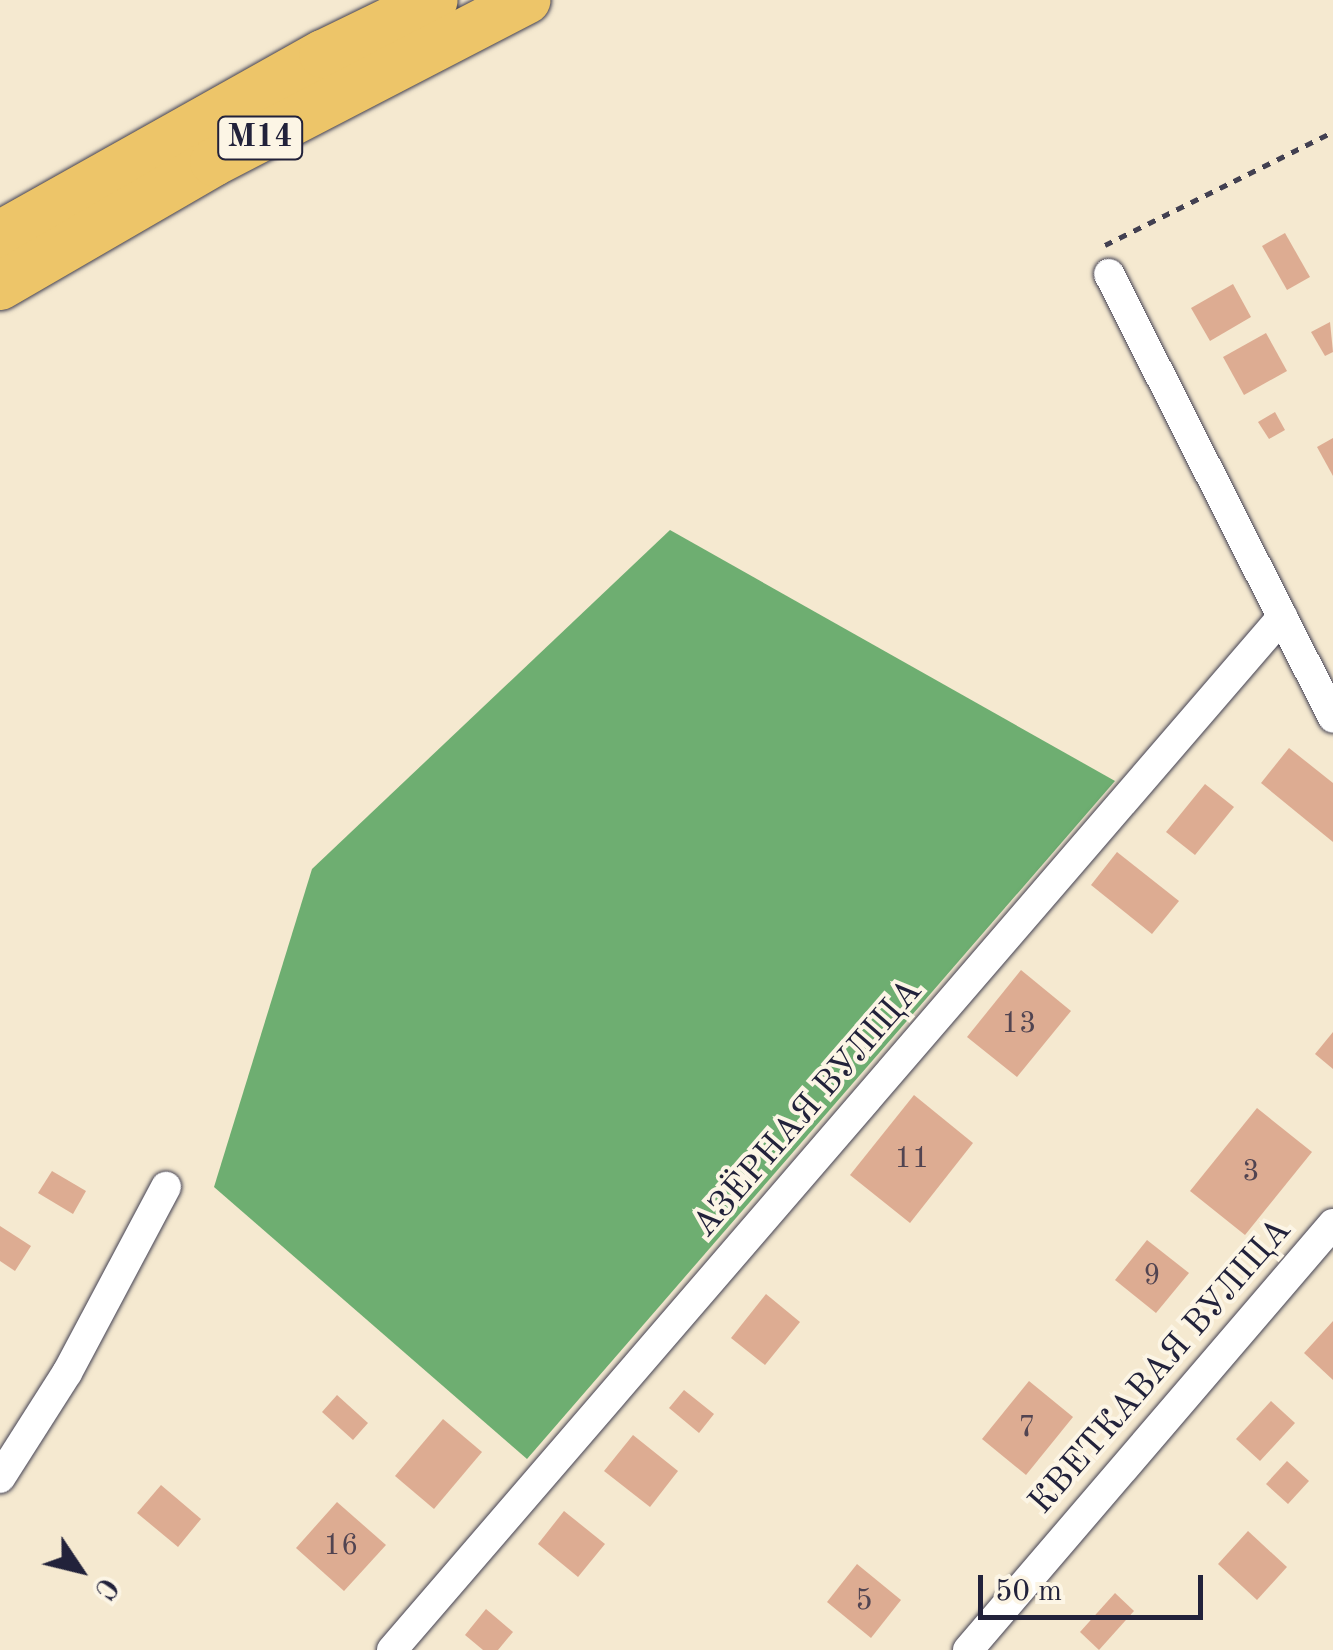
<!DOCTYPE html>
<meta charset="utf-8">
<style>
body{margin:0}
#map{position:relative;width:1333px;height:1650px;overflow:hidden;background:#f5e9d0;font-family:"Old Standard TT",serif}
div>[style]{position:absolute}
.forest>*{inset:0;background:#6eae71}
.building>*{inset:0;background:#ddac92}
.path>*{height:5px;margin-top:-2.5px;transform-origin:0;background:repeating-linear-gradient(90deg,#424051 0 8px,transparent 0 16px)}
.roads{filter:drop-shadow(0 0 2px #424051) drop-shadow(0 0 2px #424051)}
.minor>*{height:30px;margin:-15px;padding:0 15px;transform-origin:15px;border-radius:15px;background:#fff}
.trunk>*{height:48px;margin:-24px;padding:0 24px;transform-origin:24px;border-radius:24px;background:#edc569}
span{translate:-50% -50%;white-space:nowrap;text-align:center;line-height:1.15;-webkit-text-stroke:8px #fcf5e5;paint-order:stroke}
.number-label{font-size:30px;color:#514451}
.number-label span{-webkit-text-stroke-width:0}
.shield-label span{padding:2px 8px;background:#fcf5e5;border:2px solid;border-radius:8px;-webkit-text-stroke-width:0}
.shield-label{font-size:32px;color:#22223b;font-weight:700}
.street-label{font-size:35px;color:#22223b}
.north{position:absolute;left:30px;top:1520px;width:100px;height:100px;-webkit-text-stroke:8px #fcf5e5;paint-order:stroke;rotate:125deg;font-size:28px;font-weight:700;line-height:40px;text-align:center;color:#22223b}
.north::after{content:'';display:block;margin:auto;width:35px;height:45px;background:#22223b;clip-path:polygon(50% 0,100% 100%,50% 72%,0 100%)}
.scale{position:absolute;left:978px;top:1575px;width:225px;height:45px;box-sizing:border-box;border:5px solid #22223b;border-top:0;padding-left:12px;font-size:30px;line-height:35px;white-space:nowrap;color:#22223b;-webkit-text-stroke:8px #fcf5e5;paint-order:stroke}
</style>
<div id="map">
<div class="forest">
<div style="clip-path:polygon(670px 530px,1115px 781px,527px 1459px,214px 1187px,312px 869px)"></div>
</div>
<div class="building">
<div style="clip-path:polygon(1285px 233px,1310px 277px,1287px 290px,1262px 246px)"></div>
<div style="clip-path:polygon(1233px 284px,1251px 317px,1210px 341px,1191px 308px)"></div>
<div style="clip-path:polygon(1330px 322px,1333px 352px,1325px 356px,1311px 332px)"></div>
<div style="clip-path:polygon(1266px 333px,1287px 371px,1244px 395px,1223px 357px)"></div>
<div style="clip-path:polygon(1275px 412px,1285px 430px,1269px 439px,1258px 422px)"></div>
<div style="clip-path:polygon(1333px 438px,1333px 476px,1317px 447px)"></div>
<div style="clip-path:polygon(1289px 748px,1333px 783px,1333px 842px,1261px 783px)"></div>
<div style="clip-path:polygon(1205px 784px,1234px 807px,1195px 855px,1166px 832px)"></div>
<div style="clip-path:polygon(1117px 852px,1179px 901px,1152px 934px,1091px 885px)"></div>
<div style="clip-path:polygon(1021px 970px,1071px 1011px,1017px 1077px,967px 1037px)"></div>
<div style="clip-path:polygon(1333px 1032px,1333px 1069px,1315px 1054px)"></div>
<div style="clip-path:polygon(914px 1095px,973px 1143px,910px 1223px,850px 1175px)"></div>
<div style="clip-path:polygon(1257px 1108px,1312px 1152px,1245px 1235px,1190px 1191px)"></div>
<div style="clip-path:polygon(52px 1171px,86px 1191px,73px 1214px,38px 1193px)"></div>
<div style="clip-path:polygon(0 1226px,31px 1246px,15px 1271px,0 1261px)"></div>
<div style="clip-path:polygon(1147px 1240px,1189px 1273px,1156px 1313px,1115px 1280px)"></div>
<div style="clip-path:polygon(766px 1294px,800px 1322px,765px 1365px,731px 1338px)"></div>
<div style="clip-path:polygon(1333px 1321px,1333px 1380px,1304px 1353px)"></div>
<div style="clip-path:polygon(1029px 1381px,1073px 1417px,1026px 1475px,982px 1439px)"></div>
<div style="clip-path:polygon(684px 1390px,714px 1414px,699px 1433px,669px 1408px)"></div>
<div style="clip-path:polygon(337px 1395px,368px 1423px,353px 1440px,322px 1412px)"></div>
<div style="clip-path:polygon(1271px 1401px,1295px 1423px,1260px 1461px,1236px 1439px)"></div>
<div style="clip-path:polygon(443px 1419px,482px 1452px,434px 1509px,395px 1476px)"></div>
<div style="clip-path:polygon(633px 1435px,678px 1471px,650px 1507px,604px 1471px)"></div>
<div style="clip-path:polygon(1287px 1461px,1309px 1481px,1288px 1504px,1266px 1484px)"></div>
<div style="clip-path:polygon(161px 1485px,201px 1519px,178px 1547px,137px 1513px)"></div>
<div style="clip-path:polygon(337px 1502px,386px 1545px,344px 1591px,296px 1548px)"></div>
<div style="clip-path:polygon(564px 1511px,605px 1544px,578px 1577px,538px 1544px)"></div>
<div style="clip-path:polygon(1248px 1531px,1287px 1567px,1257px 1600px,1218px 1564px)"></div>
<div style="clip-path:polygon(857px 1564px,901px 1600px,871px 1638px,827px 1602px)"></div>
<div style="clip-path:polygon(1115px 1593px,1134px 1611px,1099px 1650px,1080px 1632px)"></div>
<div style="clip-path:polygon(486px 1609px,513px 1632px,498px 1650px,483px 1650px,465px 1635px)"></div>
</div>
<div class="path">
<div style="left:1105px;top:245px;width:254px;rotate:-26.4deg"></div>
</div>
<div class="roads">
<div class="minor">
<div style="left:1109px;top:274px;width:497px;rotate:63.2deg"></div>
<div style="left:0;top:1478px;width:125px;rotate:-57.5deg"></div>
<div style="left:67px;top:1373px;width:211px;rotate:-62deg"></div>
<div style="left:392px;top:1650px;width:1364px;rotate:-49.25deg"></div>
<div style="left:968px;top:1650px;width:561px;rotate:-49.41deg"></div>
</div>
<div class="trunk">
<div style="left:0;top:235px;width:370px;rotate:-29.3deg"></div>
<div style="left:323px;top:54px;width:123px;rotate:-25.9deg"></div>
<div style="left:0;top:286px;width:247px;rotate:-30.1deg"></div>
<div style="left:214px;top:162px;width:352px;rotate:-27.4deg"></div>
</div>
</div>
<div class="number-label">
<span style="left:1019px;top:1024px">13</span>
<span style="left:912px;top:1159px">11</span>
<span style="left:1251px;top:1172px">3</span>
<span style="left:1152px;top:1276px">9</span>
<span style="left:1027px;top:1428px">7</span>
<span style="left:341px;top:1546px">16</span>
<span style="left:864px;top:1601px">5</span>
</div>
<div class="shield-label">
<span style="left:260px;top:138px">М14</span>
</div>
<div class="street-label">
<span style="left:808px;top:1109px;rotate:-49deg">АЗЁРНАЯ ВУЛІЦА</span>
<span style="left:1161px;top:1367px;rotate:-49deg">КВЕТКАВАЯ ВУЛІЦА</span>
</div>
<div class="north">С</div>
<div class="scale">50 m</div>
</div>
